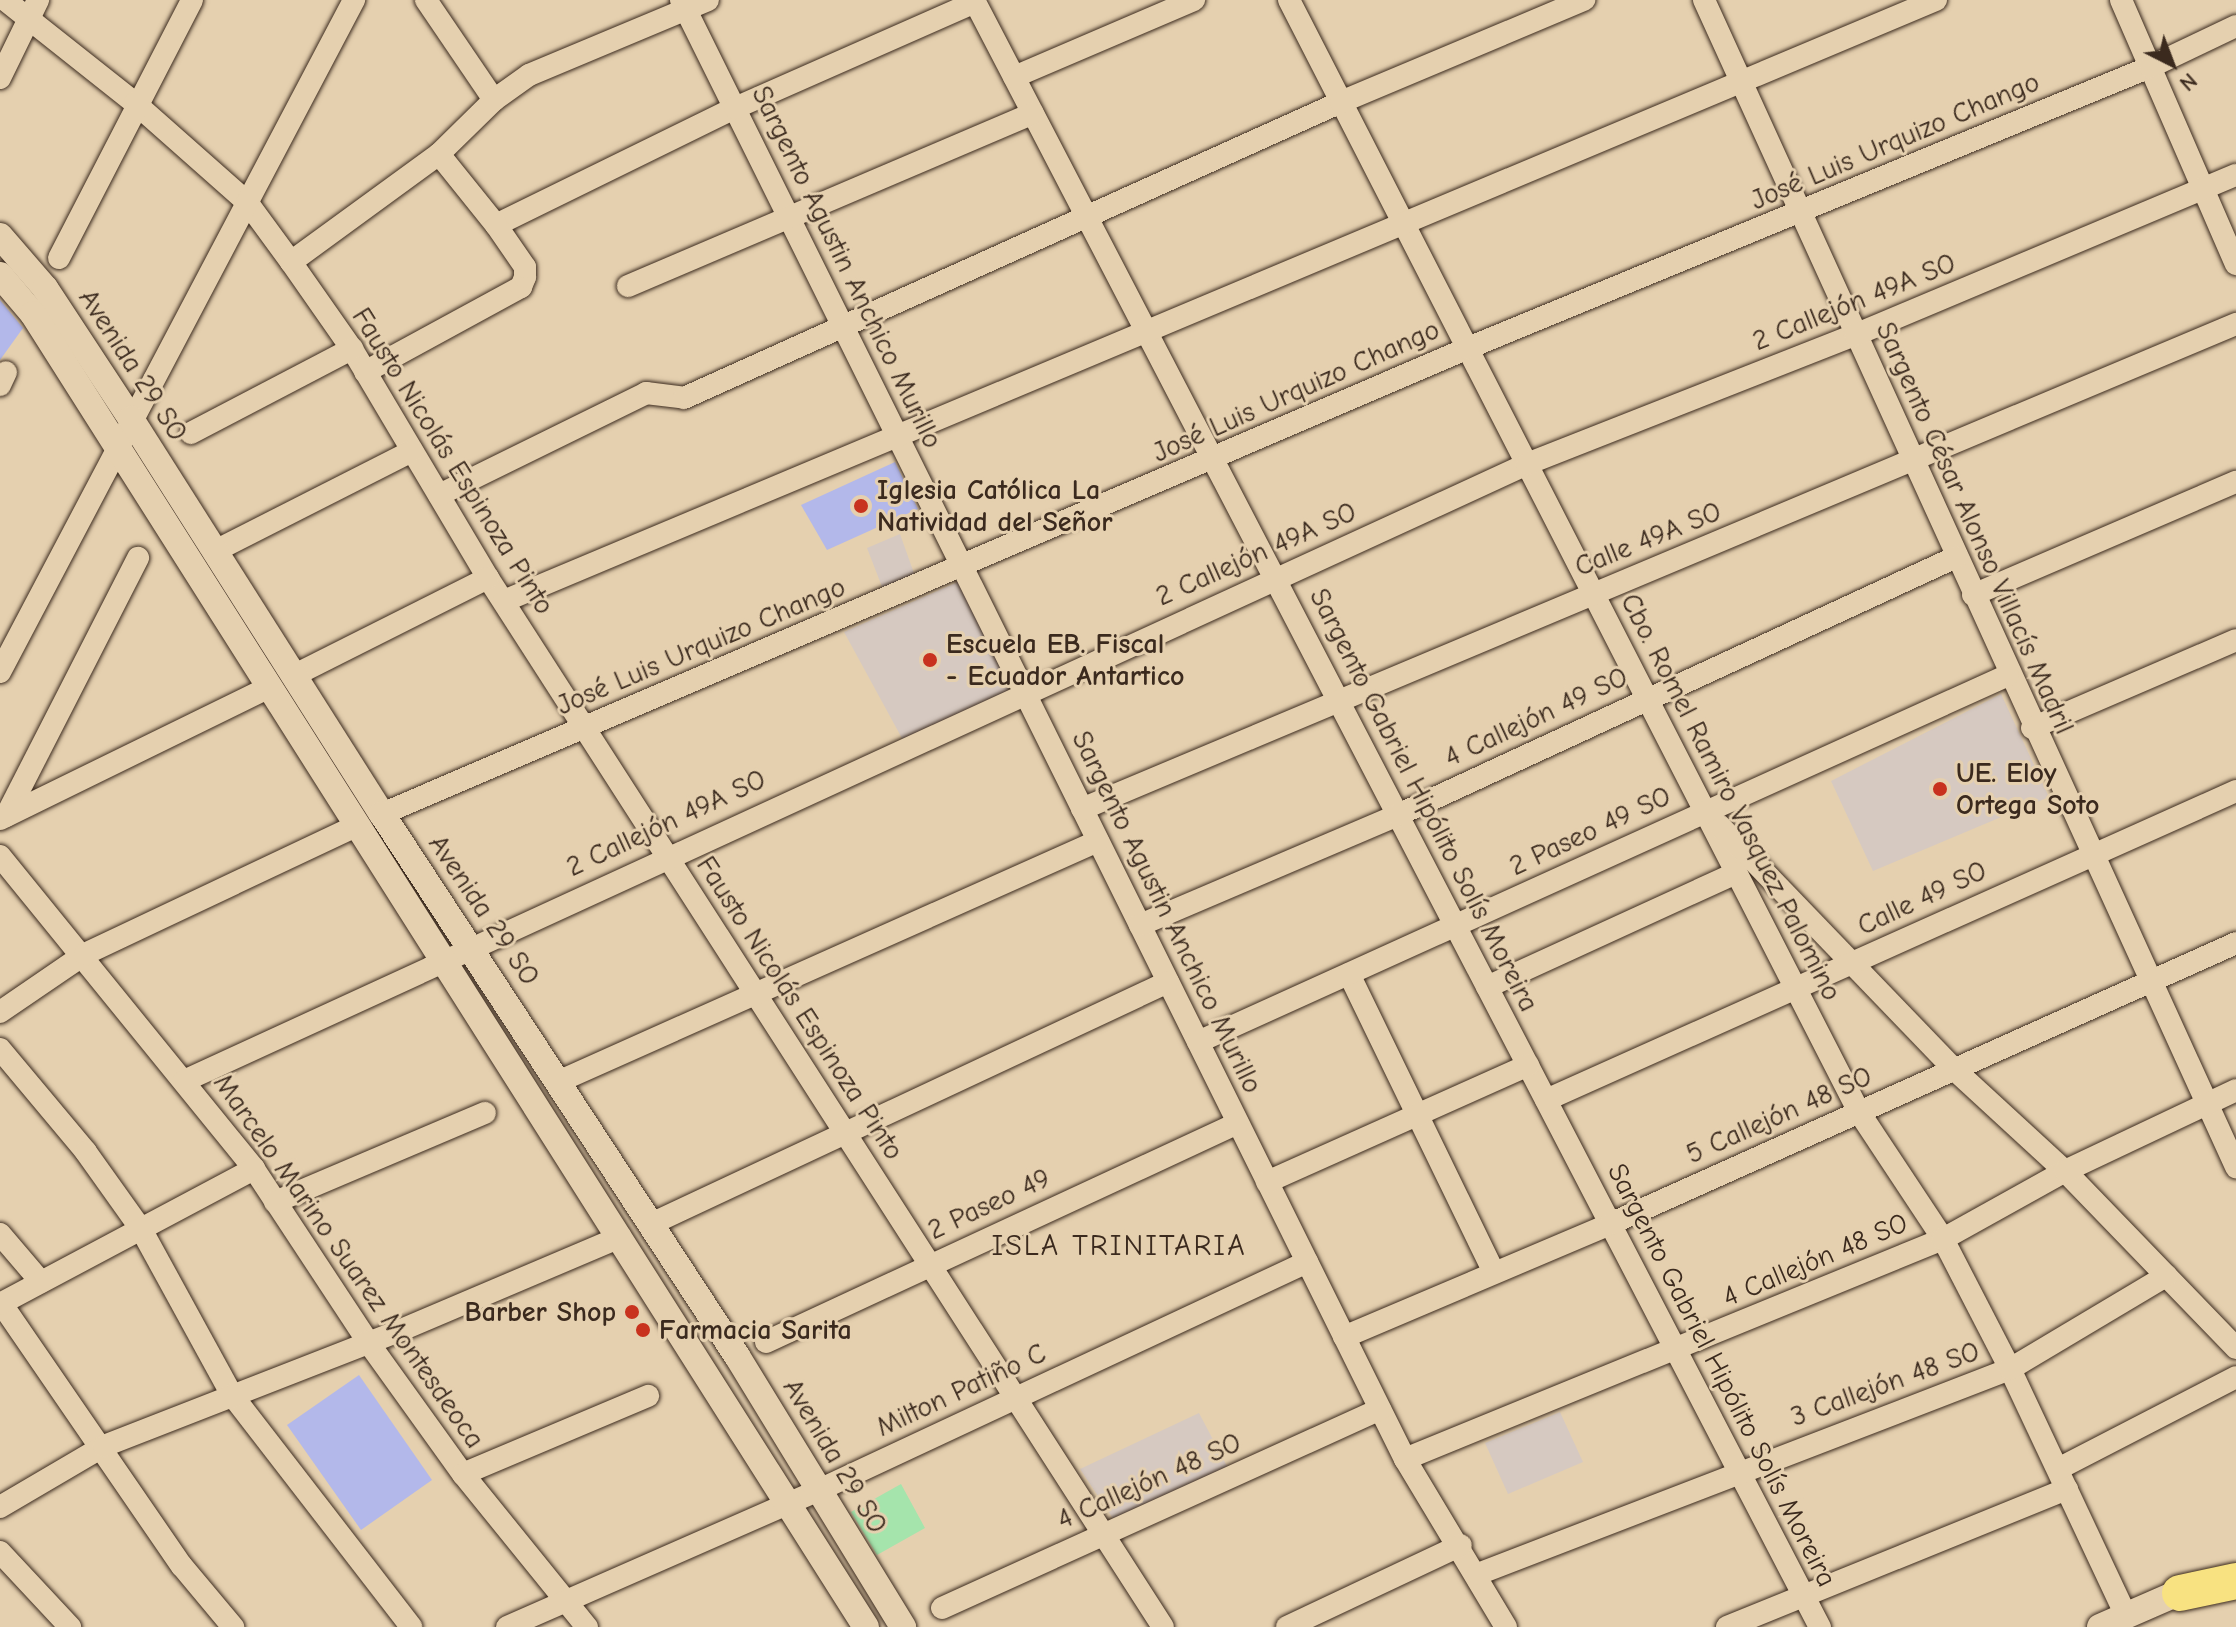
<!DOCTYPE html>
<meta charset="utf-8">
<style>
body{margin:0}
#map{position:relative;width:2236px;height:1627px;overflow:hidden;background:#e5d0af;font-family:"Comic Neue",sans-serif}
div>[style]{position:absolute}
.built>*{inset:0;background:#d6c9c1}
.green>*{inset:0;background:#a5e4ac}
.building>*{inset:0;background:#b3b8ea}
.roads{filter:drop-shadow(0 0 2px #3b2a1e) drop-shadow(0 0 2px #3b2a1e)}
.minor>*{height:22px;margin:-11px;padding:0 11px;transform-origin:11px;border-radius:11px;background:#e5d0af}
.tertiary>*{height:26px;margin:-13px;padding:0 13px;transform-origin:13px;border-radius:13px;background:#e5d0af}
.trunk>*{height:36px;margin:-18px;padding:0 18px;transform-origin:18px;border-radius:18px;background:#f8e281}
.dots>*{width:22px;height:22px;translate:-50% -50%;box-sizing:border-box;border:4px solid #e5d0af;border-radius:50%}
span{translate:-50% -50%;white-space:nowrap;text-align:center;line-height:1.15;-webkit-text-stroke:6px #e5d0af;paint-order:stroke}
.street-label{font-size:28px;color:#3b2a1e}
.poi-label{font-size:28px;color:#3b2a1e;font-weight:700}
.left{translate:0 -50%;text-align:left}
.right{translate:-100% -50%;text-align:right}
.neighbourhood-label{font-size:30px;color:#3b2a1e;letter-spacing:2px}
.north{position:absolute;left:2132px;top:24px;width:80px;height:80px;-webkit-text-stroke:6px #e5d0af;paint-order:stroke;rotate:138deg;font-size:22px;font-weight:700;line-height:32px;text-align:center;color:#3b2a1e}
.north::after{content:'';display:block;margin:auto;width:28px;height:36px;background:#3b2a1e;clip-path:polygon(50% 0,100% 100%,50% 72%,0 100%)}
</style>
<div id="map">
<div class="built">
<div style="clip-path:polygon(900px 534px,915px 576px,884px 592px,867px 548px)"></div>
<div style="clip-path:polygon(960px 581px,1016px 688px,904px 742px,844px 632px)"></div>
<div style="clip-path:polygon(2001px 694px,2049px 797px,1873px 871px,1831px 781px)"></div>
<div style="clip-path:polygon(1560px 1412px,1583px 1462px,1508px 1494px,1485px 1443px)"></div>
<div style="clip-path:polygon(1199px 1413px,1228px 1468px,1116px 1523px,1080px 1469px)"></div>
</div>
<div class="green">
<div style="clip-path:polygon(901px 1484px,925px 1528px,877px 1555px,851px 1512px)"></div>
</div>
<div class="building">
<div style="clip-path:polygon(0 300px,23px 328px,0 360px)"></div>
<div style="clip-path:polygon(895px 462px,918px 509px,827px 550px,801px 505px)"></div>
<div style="clip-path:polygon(359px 1375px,432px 1480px,361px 1530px,287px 1425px)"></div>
</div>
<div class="roads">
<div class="minor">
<div style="left:5px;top:0;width:166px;rotate:38.4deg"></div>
<div style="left:135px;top:103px;width:149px;rotate:41.5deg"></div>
<div style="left:247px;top:202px;width:74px;rotate:53.7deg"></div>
<div style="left:291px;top:262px;width:106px;rotate:55deg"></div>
<div style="left:352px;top:349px;width:266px;rotate:59.3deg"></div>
<div style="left:488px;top:578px;width:1247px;rotate:57.24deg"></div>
<div style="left:426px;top:0;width:121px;rotate:55.8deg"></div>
<div style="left:681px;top:0;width:1629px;rotate:63.61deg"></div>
<div style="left:1405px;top:1459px;width:196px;rotate:59deg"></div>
<div style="left:974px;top:0;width:1834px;rotate:62.53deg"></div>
<div style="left:1289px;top:0;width:1250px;rotate:62.86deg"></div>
<div style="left:1859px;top:1112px;width:152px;rotate:56.5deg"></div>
<div style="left:1943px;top:1239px;width:146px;rotate:62.7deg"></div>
<div style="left:2010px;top:1369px;width:273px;rotate:64.8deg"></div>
<div style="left:1704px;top:0;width:1283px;rotate:65.49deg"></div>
<div style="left:2121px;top:0;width:288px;rotate:66.5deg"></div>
<div style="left:1014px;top:77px;width:196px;rotate:-23.2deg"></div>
<div style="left:0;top:78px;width:87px;rotate:-64deg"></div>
<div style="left:496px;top:225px;width:266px;rotate:-26.1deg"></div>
<div style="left:735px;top:108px;width:262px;rotate:-23.8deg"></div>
<div style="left:59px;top:258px;width:290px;rotate:-62.7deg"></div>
<div style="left:291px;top:262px;width:183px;rotate:-36.1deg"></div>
<div style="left:439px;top:154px;width:77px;rotate:-44.5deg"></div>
<div style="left:494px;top:100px;width:43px;rotate:-35.5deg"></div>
<div style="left:529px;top:75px;width:194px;rotate:-22.7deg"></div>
<div style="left:628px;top:286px;width:440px;rotate:-23.1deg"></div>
<div style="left:365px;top:372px;width:178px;rotate:-28.6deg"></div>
<div style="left:521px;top:287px;width:11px;rotate:-68deg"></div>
<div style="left:525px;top:277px;width:10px;rotate:-90deg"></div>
<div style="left:525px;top:267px;width:51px;rotate:-124.6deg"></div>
<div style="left:496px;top:225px;width:91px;rotate:-128.8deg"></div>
<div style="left:0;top:385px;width:14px;rotate:-65deg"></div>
<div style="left:191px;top:433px;width:182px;rotate:-27.6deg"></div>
<div style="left:439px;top:495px;width:231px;rotate:-26.2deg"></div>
<div style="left:646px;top:393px;width:38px;rotate:7deg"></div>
<div style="left:684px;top:398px;width:721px;rotate:-24.25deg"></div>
<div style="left:1341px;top:102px;width:264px;rotate:-22.8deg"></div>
<div style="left:215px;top:551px;width:221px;rotate:-26.9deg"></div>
<div style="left:1973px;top:595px;width:286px;rotate:-23.3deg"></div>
<div style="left:504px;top:601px;width:1553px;rotate:-22.77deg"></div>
<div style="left:0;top:672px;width:760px;rotate:-62.22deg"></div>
<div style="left:295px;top:675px;width:216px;rotate:-26.7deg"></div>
<div style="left:2032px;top:728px;width:222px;rotate:-23.3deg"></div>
<div style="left:1082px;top:809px;width:1252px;rotate:-22.8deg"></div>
<div style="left:382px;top:814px;width:1182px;rotate:-23.22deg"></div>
<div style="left:1468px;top:348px;width:738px;rotate:-22.39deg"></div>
<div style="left:2150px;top:67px;width:95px;rotate:-25.5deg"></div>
<div style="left:6px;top:816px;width:290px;rotate:-62.9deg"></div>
<div style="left:0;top:819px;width:301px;rotate:-26.1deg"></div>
<div style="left:1719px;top:825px;width:340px;rotate:46.1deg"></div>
<div style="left:1955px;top:1070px;width:149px;rotate:42.6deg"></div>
<div style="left:2065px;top:1171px;width:246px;rotate:46deg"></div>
<div style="left:0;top:856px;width:403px;rotate:50.9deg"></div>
<div style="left:254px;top:1169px;width:207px;rotate:56.6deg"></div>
<div style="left:368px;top:1342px;width:163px;rotate:54.3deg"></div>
<div style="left:463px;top:1474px;width:197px;rotate:51deg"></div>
<div style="left:1140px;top:925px;width:280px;rotate:-23.1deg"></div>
<div style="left:1398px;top:815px;width:615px;rotate:-24.81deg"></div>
<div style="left:1349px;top:974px;width:331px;rotate:64.1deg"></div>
<div style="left:1487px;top:987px;width:274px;rotate:-24.6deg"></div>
<div style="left:0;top:1012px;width:103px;rotate:-34.3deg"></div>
<div style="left:85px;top:954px;width:302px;rotate:-25.3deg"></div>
<div style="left:1198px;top:1042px;width:889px;rotate:-24.37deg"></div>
<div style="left:0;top:1049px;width:134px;rotate:50.1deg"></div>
<div style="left:86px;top:1152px;width:95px;rotate:54.5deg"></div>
<div style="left:141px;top:1229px;width:189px;rotate:61.3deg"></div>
<div style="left:232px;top:1395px;width:293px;rotate:52.3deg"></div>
<div style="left:184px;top:1081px;width:1478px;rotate:-24.67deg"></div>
<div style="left:1527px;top:464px;width:352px;rotate:-21.5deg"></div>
<div style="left:1855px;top:335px;width:413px;rotate:-22.8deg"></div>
<div style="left:560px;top:1081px;width:589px;rotate:-24.04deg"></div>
<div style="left:1546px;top:1100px;width:756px;rotate:-24.12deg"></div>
<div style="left:1267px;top:1182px;width:286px;rotate:-24.1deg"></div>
<div style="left:275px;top:1202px;width:228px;rotate:-23deg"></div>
<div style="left:649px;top:1225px;width:573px;rotate:-25.09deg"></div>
<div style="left:0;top:1234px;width:63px;rotate:49.5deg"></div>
<div style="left:1px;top:1303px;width:319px;rotate:55.5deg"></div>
<div style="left:182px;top:1566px;width:80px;rotate:50.1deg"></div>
<div style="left:0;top:1304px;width:288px;rotate:-28deg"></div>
<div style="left:1344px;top:1337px;width:289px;rotate:-23deg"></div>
<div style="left:1610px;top:1224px;width:686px;rotate:-24.17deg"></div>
<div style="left:766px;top:1342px;width:520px;rotate:-24.89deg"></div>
<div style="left:1405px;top:1459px;width:581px;rotate:-22.24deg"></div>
<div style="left:1943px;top:1239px;width:140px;rotate:-29.1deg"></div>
<div style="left:2065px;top:1171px;width:189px;rotate:-25.3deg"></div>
<div style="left:2058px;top:1469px;width:200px;rotate:-27.3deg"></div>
<div style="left:463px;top:1474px;width:201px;rotate:-22.9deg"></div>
<div style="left:0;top:1507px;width:121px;rotate:-30.4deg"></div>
<div style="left:104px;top:1446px;width:311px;rotate:-21.3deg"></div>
<div style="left:394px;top:1333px;width:246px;rotate:-23deg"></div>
<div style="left:0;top:1552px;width:103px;rotate:47deg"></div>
<div style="left:1478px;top:1574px;width:570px;rotate:-21.07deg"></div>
<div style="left:2010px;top:1369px;width:182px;rotate:-30.8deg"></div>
<div style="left:942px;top:1608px;width:481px;rotate:-24.4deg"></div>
<div style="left:507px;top:1627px;width:339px;rotate:-23.7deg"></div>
<div style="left:817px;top:1491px;width:541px;rotate:-25.05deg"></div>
<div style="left:1287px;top:1627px;width:192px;rotate:-25.2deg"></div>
<div style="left:1727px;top:1627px;width:367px;rotate:-22.1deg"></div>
</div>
<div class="tertiary">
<div style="left:0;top:236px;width:69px;rotate:49.1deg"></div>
<div style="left:45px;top:288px;width:157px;rotate:56.7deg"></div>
<div style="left:131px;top:419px;width:468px;rotate:57.6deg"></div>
<div style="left:382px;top:814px;width:648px;rotate:56.78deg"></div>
<div style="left:737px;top:1356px;width:318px;rotate:58.5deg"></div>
<div style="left:0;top:275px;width:51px;rotate:49.8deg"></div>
<div style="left:33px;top:314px;width:1555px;rotate:57.61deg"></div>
<div style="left:2100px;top:1627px;width:105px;rotate:-23.6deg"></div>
</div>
<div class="trunk">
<div style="left:2180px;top:1593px;width:57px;rotate:-12.1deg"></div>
</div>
</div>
<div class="dots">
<div style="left:861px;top:506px;background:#c8321e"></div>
<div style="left:930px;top:660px;background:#c8321e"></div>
<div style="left:1940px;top:789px;background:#c8321e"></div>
<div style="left:632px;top:1312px;background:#c8321e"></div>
<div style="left:643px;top:1330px;background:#c8321e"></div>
</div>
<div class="street-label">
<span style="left:1895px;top:141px;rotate:-23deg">José Luis Urquizo Chango</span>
<span style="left:847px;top:267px;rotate:64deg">Sargento Agustin Anchico Murillo</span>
<span style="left:1854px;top:302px;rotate:-22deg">2 Callejón 49A SO</span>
<span style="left:133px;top:365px;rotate:57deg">Avenida 29 SO</span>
<span style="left:1296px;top:391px;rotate:-24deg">José Luis Urquizo Chango</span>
<span style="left:453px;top:461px;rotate:58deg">Fausto Nicolás Espinoza Pinto</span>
<span style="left:1975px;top:528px;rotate:66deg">Sargento César Alonso Villacís Madril</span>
<span style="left:1648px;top:539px;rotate:-22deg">Calle 49A SO</span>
<span style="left:1256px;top:554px;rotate:-24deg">2 Callejón 49A SO</span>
<span style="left:701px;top:646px;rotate:-23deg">José Luis Urquizo Chango</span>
<span style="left:1536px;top:717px;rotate:-25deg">4 Callejón 49 SO</span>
<span style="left:1731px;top:797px;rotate:63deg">Cbo. Romel Ramiro Vasquez Palomino</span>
<span style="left:1424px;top:800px;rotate:63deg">Sargento Gabriel Hipólito Solís Moreira</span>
<span style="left:666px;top:823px;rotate:-25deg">2 Callejón 49A SO</span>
<span style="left:1590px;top:831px;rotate:-25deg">2 Paseo 49 SO</span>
<span style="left:1922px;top:898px;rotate:-25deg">Calle 49 SO</span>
<span style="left:484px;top:910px;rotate:56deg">Avenida 29 SO</span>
<span style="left:1167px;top:912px;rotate:64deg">Sargento Agustin Anchico Murillo</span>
<span style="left:800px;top:1008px;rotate:57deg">Fausto Nicolás Espinoza Pinto</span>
<span style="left:1779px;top:1115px;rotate:-24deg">5 Callejón 48 SO</span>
<span style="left:989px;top:1204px;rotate:-25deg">2 Paseo 49</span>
<span style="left:1815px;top:1260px;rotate:-23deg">4 Callejón 48 SO</span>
<span style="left:349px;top:1261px;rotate:55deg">Marcelo Marino Suarez Montesdeoca</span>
<span style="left:1722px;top:1375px;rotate:63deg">Sargento Gabriel Hipólito Solís Moreira</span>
<span style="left:1885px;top:1384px;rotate:-20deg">3 Callejón 48 SO</span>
<span style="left:961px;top:1390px;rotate:-25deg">Milton Patiño C</span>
<span style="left:835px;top:1456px;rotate:59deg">Avenida 29 SO</span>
<span style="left:1149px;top:1481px;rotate:-24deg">4 Callejón 48 SO</span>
</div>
<div class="poi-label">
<span class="left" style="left:877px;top:506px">Iglesia Católica La<br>Natividad del Señor</span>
<span class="left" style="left:946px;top:660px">Escuela EB. Fiscal<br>- Ecuador Antartico</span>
<span class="left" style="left:1956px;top:789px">UE. Eloy<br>Ortega Soto</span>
<span class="right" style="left:616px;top:1312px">Barber Shop</span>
<span class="left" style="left:659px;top:1330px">Farmacia Sarita</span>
</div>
<div class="neighbourhood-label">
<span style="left:1119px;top:1246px">ISLA TRINITARIA</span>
</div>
<div class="north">N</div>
</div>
